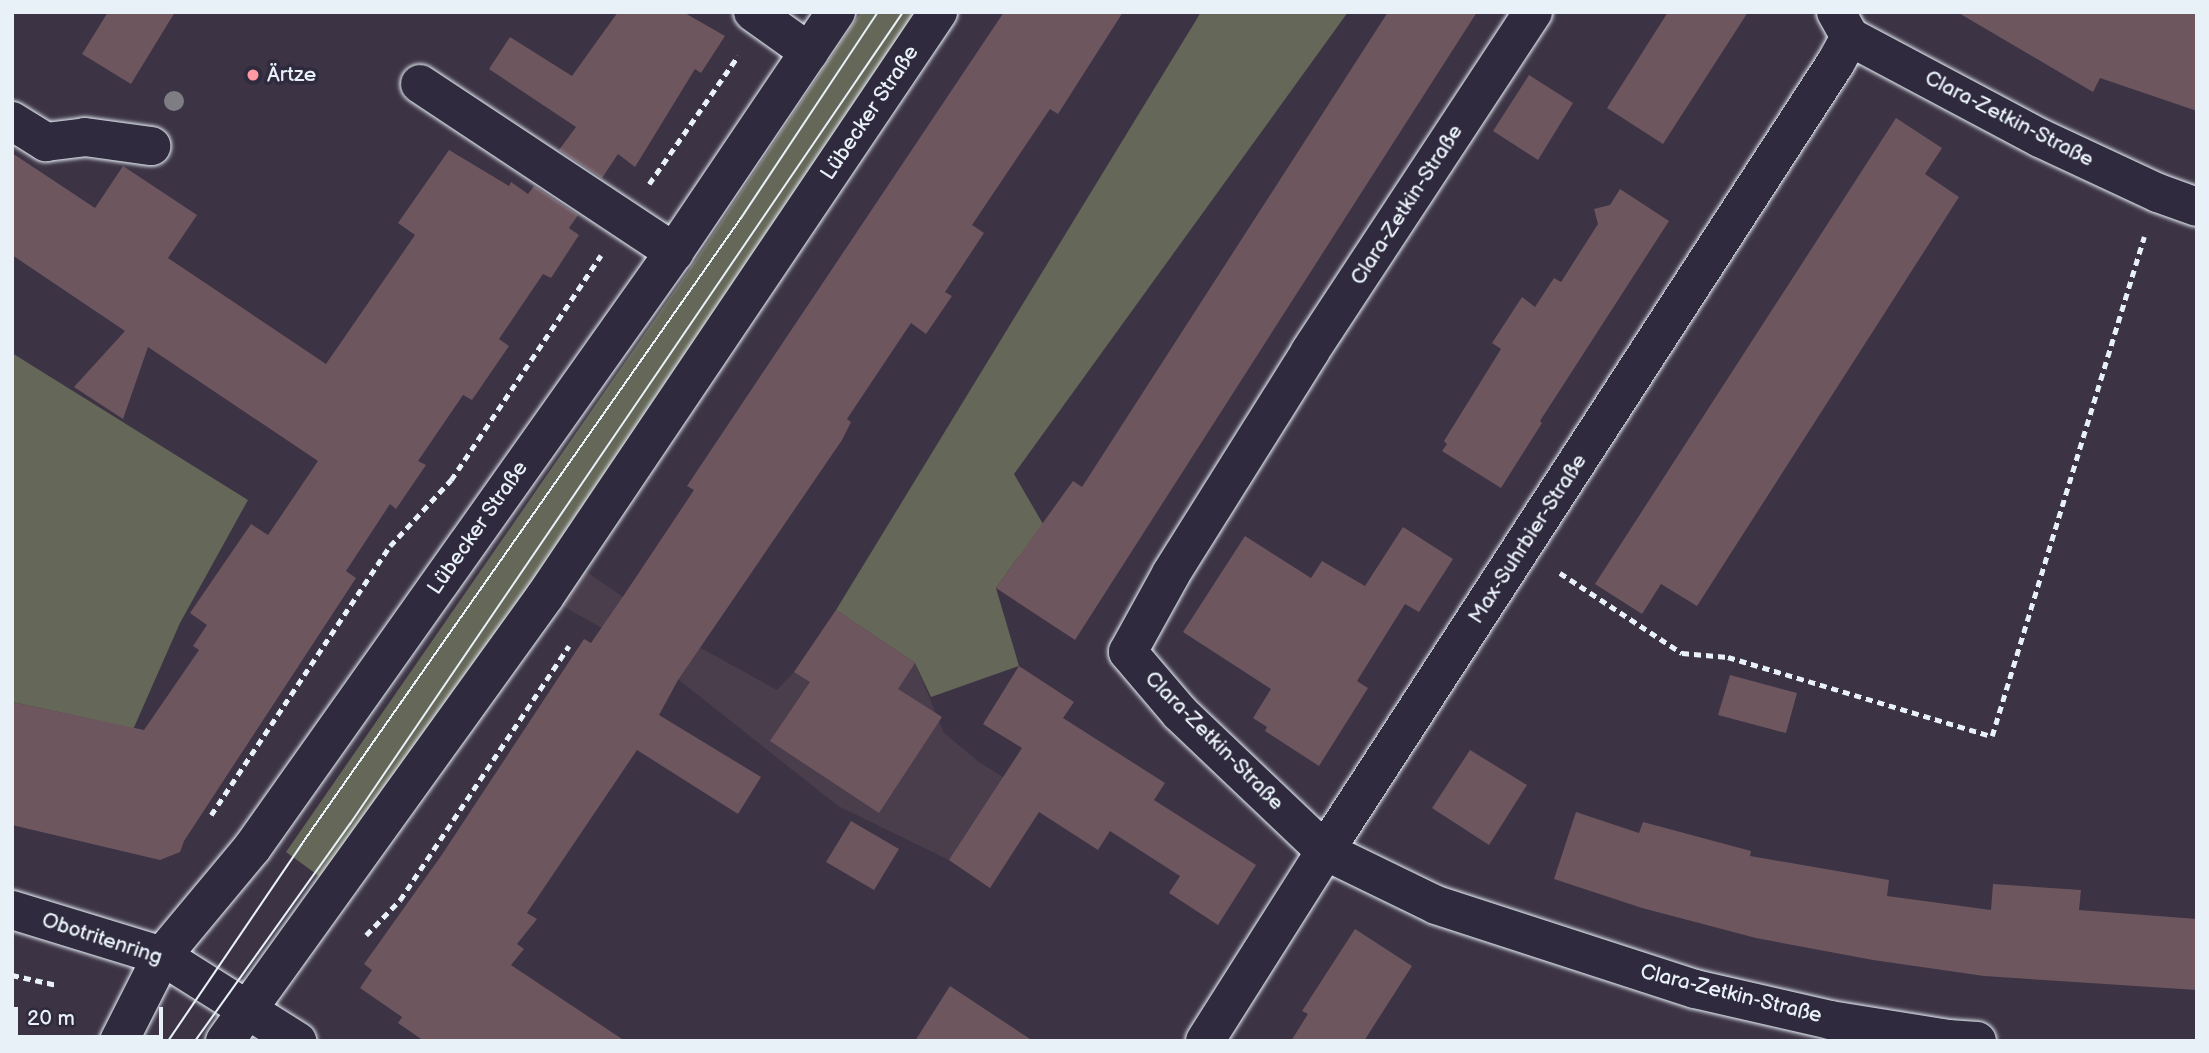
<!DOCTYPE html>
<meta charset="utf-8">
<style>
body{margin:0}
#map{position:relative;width:2209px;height:1053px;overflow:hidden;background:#3c3344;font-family:"Balsamiq Sans",sans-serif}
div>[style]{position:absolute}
.built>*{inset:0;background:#4b3e4c}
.green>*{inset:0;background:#656758}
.building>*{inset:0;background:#6e565f}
.path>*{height:4.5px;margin-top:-2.25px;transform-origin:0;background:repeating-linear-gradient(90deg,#e8f1f8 0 7px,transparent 0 12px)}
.roads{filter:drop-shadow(0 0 2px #e8f1f8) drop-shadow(0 0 2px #e8f1f8)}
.minor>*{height:38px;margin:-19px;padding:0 19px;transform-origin:19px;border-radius:19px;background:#2f2a3d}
.tram>*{height:2px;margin:-1px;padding:0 1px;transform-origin:1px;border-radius:1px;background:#e8f1f8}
.trees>*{width:20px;height:20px;margin:-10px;border-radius:50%;background:#7e7d84}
.dots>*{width:19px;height:19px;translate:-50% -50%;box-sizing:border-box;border:4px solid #2f2a3d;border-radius:50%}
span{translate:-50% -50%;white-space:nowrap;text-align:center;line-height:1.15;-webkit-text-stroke:7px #2f2a3d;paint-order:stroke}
.poi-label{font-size:21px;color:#e8f1f8}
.left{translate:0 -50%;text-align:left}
.street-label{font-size:21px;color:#e8f1f8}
.frame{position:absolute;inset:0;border:14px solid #e8f1f8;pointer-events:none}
.scale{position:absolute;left:14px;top:1007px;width:149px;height:32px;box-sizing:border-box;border:4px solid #e8f1f8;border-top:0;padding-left:9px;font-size:21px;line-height:24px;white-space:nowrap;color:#e8f1f8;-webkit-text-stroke:5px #2f2a3d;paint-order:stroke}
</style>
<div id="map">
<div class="built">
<div style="clip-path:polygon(569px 560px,686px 640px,777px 690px,794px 672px,836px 610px,915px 663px,944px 733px,979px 762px,1044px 803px,990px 888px,949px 860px,838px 806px,679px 680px,602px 628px,545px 596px)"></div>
</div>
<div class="green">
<div style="clip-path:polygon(861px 12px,938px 12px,323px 879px,286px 852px,695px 261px)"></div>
<div style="clip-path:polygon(1201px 12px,1348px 12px,1014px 474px,1054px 543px,1039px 568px,1019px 556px,996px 588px,1019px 666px,931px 697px,915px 663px,836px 610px)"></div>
<div style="clip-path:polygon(12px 353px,248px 500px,180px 623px,106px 791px,95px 720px,12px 702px)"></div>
</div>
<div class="building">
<div style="clip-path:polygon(108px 12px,175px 12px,131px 84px,82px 54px)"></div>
<div style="clip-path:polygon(618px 12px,683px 12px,725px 36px,701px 73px,695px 69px,635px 167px,618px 154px,602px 178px,559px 150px,576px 127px,489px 69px,510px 37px,572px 76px)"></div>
<div style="clip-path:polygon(1004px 12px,1123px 12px,1058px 114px,1050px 109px,972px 225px,984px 233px,945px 292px,952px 296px,926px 334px,911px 323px,847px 419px,851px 422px,842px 440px,678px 680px,659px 715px,761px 777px,738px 814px,637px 750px,527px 913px,537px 919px,517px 944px,524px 949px,511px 965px,625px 1041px,424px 1041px,398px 1023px,402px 1017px,360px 988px,372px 970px,364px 964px,441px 856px,584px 639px,591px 643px,622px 598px,694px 490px,687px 486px)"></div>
<div style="clip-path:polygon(1388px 12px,1477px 12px,1075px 640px,996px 588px,1073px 481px,1082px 487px)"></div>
<div style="clip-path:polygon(1668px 12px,1748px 12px,1663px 144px,1607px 108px)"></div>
<div style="clip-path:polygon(1957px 12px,2197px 12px,2197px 111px,2100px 78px,2093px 92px)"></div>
<div style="clip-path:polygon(1529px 75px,1573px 103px,1538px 160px,1493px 131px)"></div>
<div style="clip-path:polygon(1896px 118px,1942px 148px,1925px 174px,1959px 197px,1697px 606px,1661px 584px,1642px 614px,1595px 584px)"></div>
<div style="clip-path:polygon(449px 150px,509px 186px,511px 182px,528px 194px,534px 186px,578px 215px,569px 228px,579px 235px,551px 278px,543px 274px,499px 339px,509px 346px,472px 400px,463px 395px,418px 461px,426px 465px,396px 509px,390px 504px,346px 571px,356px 578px,184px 841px,180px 852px,160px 860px,12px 825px,12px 702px,144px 730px,199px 650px,193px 646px,207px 625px,190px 613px,251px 524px,268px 535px,318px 461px,148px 347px,123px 419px,74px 387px,125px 331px,12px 255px,12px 153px,95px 208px,123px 166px,197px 215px,168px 258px,326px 364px,415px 235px,398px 223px)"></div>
<div style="clip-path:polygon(1620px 189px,1669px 221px,1540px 421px,1542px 423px,1501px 488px,1442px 451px,1447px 444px,1444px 441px,1501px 349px,1492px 343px,1522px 297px,1535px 307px,1554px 278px,1561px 282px,1598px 224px,1594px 209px,1610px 205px)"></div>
<div style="clip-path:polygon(1403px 527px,1453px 559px,1419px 612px,1405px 604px,1357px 681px,1368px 688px,1319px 766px,1265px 731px,1267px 727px,1253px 718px,1271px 689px,1183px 632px,1245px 536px,1311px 578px,1322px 561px,1365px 586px)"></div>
<div style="clip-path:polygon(836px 610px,915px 663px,898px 689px,942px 717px,879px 813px,770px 741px,810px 682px,794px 672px)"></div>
<div style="clip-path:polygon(1019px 666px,1074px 702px,1063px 718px,1165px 783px,1154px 800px,1256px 865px,1218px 925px,1169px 893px,1180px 876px,1110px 831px,1098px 850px,1039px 812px,990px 888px,949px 860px,1022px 748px,983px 724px)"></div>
<div style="clip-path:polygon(1730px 675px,1797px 693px,1786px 733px,1718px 715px)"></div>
<div style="clip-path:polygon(1470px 750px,1527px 785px,1489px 845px,1432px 808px)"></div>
<div style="clip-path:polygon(1576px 812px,1639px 833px,1643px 822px,1751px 851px,1750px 856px,1889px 880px,1887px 896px,1991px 910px,1993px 884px,2081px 890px,2079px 910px,2197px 919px,2197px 990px,1984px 976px,1873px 960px,1756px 938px,1642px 908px,1554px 879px)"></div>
<div style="clip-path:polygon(851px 821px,899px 849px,874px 890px,826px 862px)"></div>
<div style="clip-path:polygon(1355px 929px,1412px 966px,1364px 1041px,1291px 1041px,1308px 1014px,1302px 1011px)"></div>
<div style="clip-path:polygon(950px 986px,1033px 1041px,915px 1041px)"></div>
</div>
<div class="path">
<div style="left:649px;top:184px;width:156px;rotate:-55.2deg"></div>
<div style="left:1560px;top:573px;width:146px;rotate:33.3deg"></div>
<div style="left:1682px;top:653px;width:46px;rotate:5deg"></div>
<div style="left:1728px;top:657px;width:276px;rotate:16.7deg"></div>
<div style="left:1992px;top:736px;width:522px;rotate:-73.06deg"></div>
<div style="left:211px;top:815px;width:323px;rotate:-56.4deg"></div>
<div style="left:390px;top:546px;width:90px;rotate:-47.3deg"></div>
<div style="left:451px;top:480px;width:270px;rotate:-56.3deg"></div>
<div style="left:366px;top:935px;width:49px;rotate:-45.8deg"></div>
<div style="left:400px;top:900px;width:305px;rotate:-56.4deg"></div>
<div style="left:12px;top:975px;width:46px;rotate:12.5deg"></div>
</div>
<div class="roads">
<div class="minor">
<div style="left:753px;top:12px;width:69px;rotate:35.5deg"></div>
<div style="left:1533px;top:12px;width:407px;rotate:123.3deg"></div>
<div style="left:1310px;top:352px;width:262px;rotate:122.1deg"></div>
<div style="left:1171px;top:574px;width:89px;rotate:118.9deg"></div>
<div style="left:1128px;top:652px;width:80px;rotate:49.6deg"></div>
<div style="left:1180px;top:713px;width:200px;rotate:43.6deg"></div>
<div style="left:1325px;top:851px;width:123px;rotate:25.9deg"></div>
<div style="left:1436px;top:905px;width:272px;rotate:18deg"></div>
<div style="left:1695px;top:989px;width:139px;rotate:12.9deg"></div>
<div style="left:1830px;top:1020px;width:120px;rotate:9.1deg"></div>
<div style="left:1948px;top:1039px;width:29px;rotate:4deg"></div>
<div style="left:1836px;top:12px;width:29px;rotate:61deg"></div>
<div style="left:1850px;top:37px;width:215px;rotate:28deg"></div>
<div style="left:2040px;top:138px;width:130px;rotate:25deg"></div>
<div style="left:2158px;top:193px;width:41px;rotate:19.7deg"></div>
<div style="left:420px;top:84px;width:305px;rotate:33.5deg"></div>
<div style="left:12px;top:121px;width:40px;rotate:32deg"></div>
<div style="left:46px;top:142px;width:39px;rotate:-7deg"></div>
<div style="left:85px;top:137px;width:67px;rotate:7.8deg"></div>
<div style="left:12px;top:910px;width:157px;rotate:17deg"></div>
<div style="left:162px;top:956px;width:160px;rotate:32.2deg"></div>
<div style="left:119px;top:1041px;width:95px;rotate:-63.2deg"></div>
<div style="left:162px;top:956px;width:141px;rotate:-50.2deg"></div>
<div style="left:252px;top:848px;width:730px;rotate:-54.7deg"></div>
<div style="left:674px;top:252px;width:290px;rotate:-56deg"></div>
<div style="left:225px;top:1041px;width:548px;rotate:-54.28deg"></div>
<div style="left:545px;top:596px;width:704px;rotate:-56.06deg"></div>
<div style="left:1205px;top:1041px;width:225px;rotate:-57.7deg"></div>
<div style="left:1325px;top:851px;width:938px;rotate:-57.06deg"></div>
<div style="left:1835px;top:64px;width:31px;rotate:-61deg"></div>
</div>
</div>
<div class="tram">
<div style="left:168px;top:1041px;width:237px;rotate:-55.8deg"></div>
<div style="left:301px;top:845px;width:766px;rotate:-54.94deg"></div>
<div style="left:741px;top:218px;width:247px;rotate:-56.4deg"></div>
<div style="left:195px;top:1041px;width:267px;rotate:-54.5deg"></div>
<div style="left:350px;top:824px;width:982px;rotate:-55.74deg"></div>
</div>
<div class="trees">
<div style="left:174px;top:101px"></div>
</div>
<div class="dots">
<div style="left:253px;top:75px;background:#ff9aa2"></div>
</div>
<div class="poi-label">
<span class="left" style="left:267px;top:75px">Ärtze</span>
</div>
<div class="street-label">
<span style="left:870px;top:113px;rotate:-56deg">Lübecker Straße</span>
<span style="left:2009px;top:119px;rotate:27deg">Clara-Zetkin-Straße</span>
<span style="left:1407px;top:205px;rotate:-57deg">Clara-Zetkin-Straße</span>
<span style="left:478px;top:528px;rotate:-55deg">Lübecker Straße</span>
<span style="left:1528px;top:539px;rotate:-57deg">Max-Suhrbier-Straße</span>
<span style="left:1214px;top:741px;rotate:45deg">Clara-Zetkin-Straße</span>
<span style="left:102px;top:939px;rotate:18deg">Obotritenring</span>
<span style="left:1731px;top:994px;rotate:14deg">Clara-Zetkin-Straße</span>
</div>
<div class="frame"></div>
<div class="scale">20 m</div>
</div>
